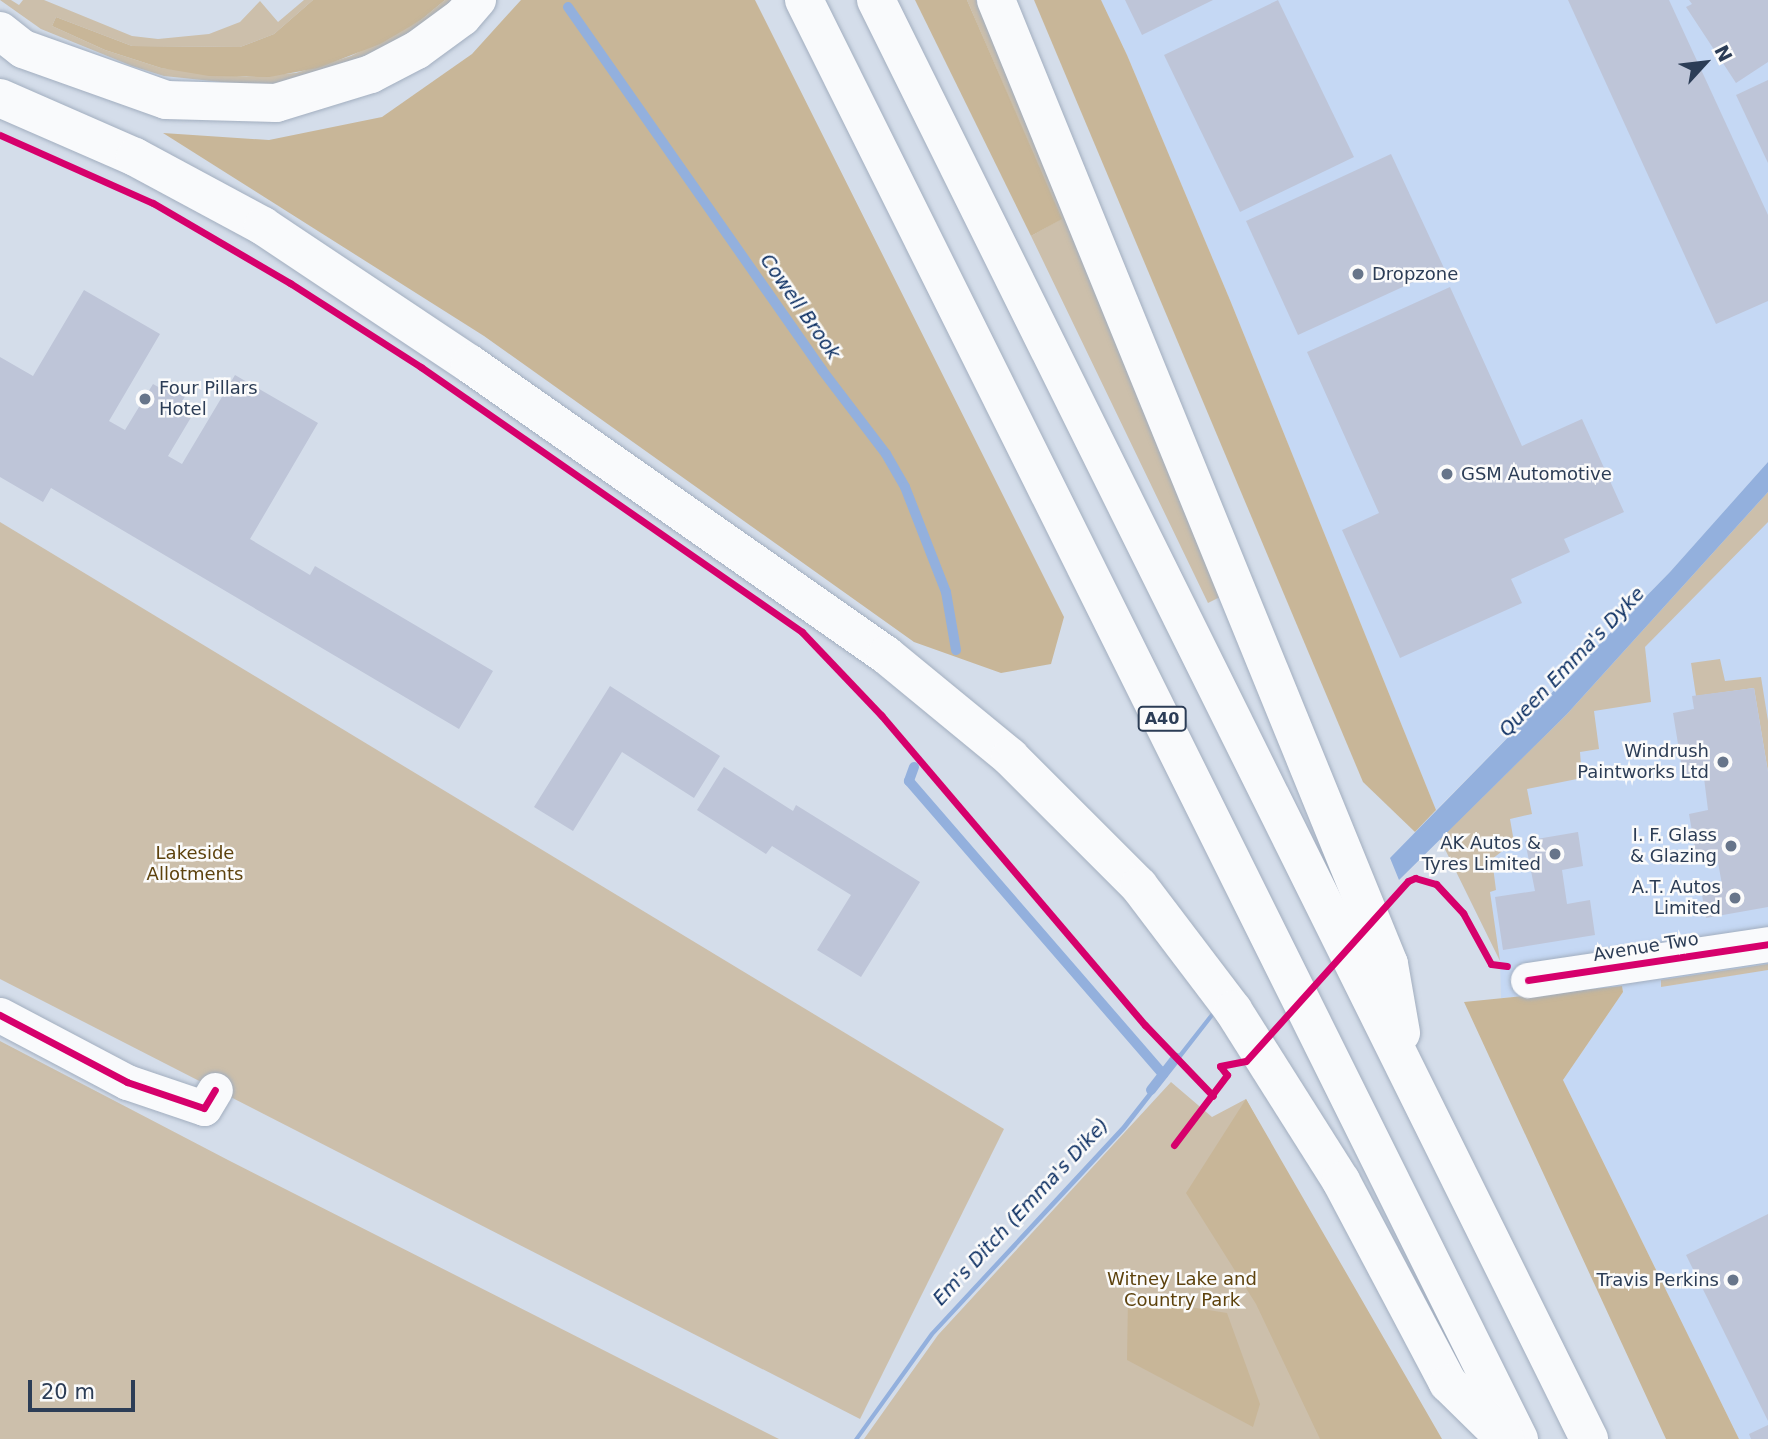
<!DOCTYPE html>
<style>
body{margin:0}
#map{position:relative;width:1768px;height:1439px;overflow:hidden;background:#d4ddea;font-family:"DejaVu Sans",sans-serif}
div>[style]{position:absolute}
.built>*{inset:0;background:#c5d8f4}
.green>*{inset:0;background:#ccbfab}
.forest>*{inset:0;background:#c8b698}
.water>*{inset:0;background:#93b0dd}
.stream>*{height:10px;margin:-5px;padding:0 5px;transform-origin:5px;border-radius:5px;background:#93b0dd}
.building>*{inset:0;background:#bec5d8}
.roads{filter:drop-shadow(0 0 2px #a2aebf) drop-shadow(0 0 2px #a2aebf)}
.street>*{height:35px;margin:-17.5px;padding:0 17.5px;transform-origin:17.5px;border-radius:17.5px;background:#f9fafc}
.highway>*{height:38px;margin:-19px;padding:0 19px;transform-origin:19px;border-radius:19px;background:#f9fafc}
.cycleway>*{height:7px;margin:-3.5px;padding:0 3.5px;transform-origin:3.5px;border-radius:3.5px;background:#d6006c}
.dots>*{width:19px;height:19px;translate:-50% -50%;box-sizing:border-box;border:4px solid #fbfbfb;border-radius:50%}
span{translate:-50% -50%;white-space:nowrap;text-align:center;line-height:1.15;-webkit-text-stroke:5px #fbfbfb;paint-order:stroke}
.shield-label span{padding:2px 5px;background:#fbfbfb;border:2px solid;border-radius:5px;-webkit-text-stroke-width:0}
.shield-label{font-size:16px;color:#2c3d56;font-weight:700}
.poi-label{font-size:18px;color:#2c3d56}
.left{translate:0 -50%;text-align:left}
.right{translate:-100% -50%;text-align:right}
.park-label{font-size:18px;color:#5d420d}
.street-label{font-size:18px;color:#2c3d56}
.water-label{font-size:19px;color:#0a2d61;font-style:italic}
.north{position:absolute;left:1670px;top:28px;width:70px;height:70px;-webkit-text-stroke:5px #fbfbfb;paint-order:stroke;rotate:63deg;font-size:19px;font-weight:700;line-height:28px;text-align:center;color:#2c3d56}
.north::after{content:'';display:block;margin:auto;width:24px;height:32px;background:#2c3d56;clip-path:polygon(50% 0,100% 100%,50% 72%,0 100%)}
.scale{position:absolute;left:28px;top:1380px;width:107px;height:32px;box-sizing:border-box;border:4px solid #2c3d56;border-top:0;padding-left:9px;font-size:21px;line-height:24px;white-space:nowrap;color:#2c3d56;-webkit-text-stroke:5px #fbfbfb;paint-order:stroke}
</style>
<div id="map">
<div class="built">
<div style="clip-path:polygon(1101px 0,1768px 0,1768px 462px,1670px 572px,1436px 810px,1230px 300px,1127px 55px)"></div>
<div style="clip-path:polygon(1768px 492px,1768px 1439px,1739px 1439px,1563px 1080px,1623px 992px,1622px 986px,1501px 998px,1500px 961px,1440px 839px,1567px 714px)"></div>
</div>
<div class="green">
<div style="clip-path:polygon(0 0,11px 0,19px 5px,23px 0,44px 0,132px 36px,158px 39px,209px 34px,240px 22px,260px 1px,278px 22px,304px 0,313px 0,274px 34px,240px 47px,132px 46px,56px 17px,52px 26px,105px 50px,161px 68px,246px 77px,296px 73px,351px 56px,421px 20px,445px 0,457px 0,404px 42px,286px 84px,250px 85px,164px 76px,132px 66px,41px 29px)"></div>
<div style="clip-path:polygon(967px 0,976px 0,1224px 595px,1208px 603px,1031px 236px,1061px 219px)"></div>
<div style="clip-path:polygon(1768px 492px,1768px 522px,1645px 647px,1651px 702px,1594px 711px,1599px 749px,1580px 752px,1582px 778px,1527px 789px,1532px 814px,1510px 819px,1514px 842px,1492px 859px,1496px 890px,1490px 892px,1500px 961px,1440px 839px,1567px 714px)"></div>
<div style="clip-path:polygon(0 522px,1004px 1129px,860px 1419px,0 979px)"></div>
<div style="clip-path:polygon(1720px 659px,1725px 681px,1761px 677px,1768px 721px,1768px 772px,1754px 688px,1696px 696px,1691px 663px)"></div>
<div style="clip-path:polygon(1768px 964px,1768px 970px,1661px 987px,1661px 980px)"></div>
<div style="clip-path:polygon(0 1041px,228px 1160px,779px 1439px,0 1439px)"></div>
<div style="clip-path:polygon(1171px 1082px,1212px 1117px,1246px 1099px,1431px 1439px,864px 1439px,938px 1335px)"></div>
</div>
<div class="forest">
<div style="clip-path:polygon(313px 0,445px 0,421px 20px,380px 44px,318px 68px,269px 77px,209px 76px,161px 68px,105px 50px,52px 26px,56px 17px,132px 46px,240px 47px,274px 34px)"></div>
<div style="clip-path:polygon(521px 0,755px 0,1064px 617px,1051px 664px,1001px 673px,914px 642px,484px 336px,163px 133px,269px 140px,382px 117px,472px 54px)"></div>
<div style="clip-path:polygon(915px 0,967px 0,1062px 219px,1031px 236px)"></div>
<div style="clip-path:polygon(1034px 0,1101px 0,1127px 55px,1230px 300px,1436px 810px,1415px 832px,1363px 782px)"></div>
<div style="clip-path:polygon(1622px 986px,1623px 992px,1563px 1080px,1739px 1439px,1666px 1439px,1464px 1002px)"></div>
<div style="clip-path:polygon(1246px 1099px,1442px 1439px,1320px 1439px,1256px 1304px,1186px 1193px)"></div>
<div style="clip-path:polygon(1128px 1297px,1227px 1313px,1260px 1404px,1253px 1427px,1127px 1360px)"></div>
</div>
<div class="water">
<div style="clip-path:polygon(1768px 462px,1768px 492px,1567px 714px,1399px 880px,1390px 858px,1670px 572px)"></div>
<div style="clip-path:polygon(1214px 1009px,1217px 1012px,1126px 1129px,934px 1335px,859px 1439px,854px 1439px,930px 1333px,1122px 1126px)"></div>
</div>
<div class="stream">
<div style="left:568px;top:7px;width:443px;rotate:55deg"></div>
<div style="left:822px;top:370px;width:106px;rotate:52.7deg"></div>
<div style="left:886px;top:454px;width:38px;rotate:60deg"></div>
<div style="left:905px;top:487px;width:113px;rotate:68.7deg"></div>
<div style="left:946px;top:592px;width:59px;rotate:80.2deg"></div>
<div style="left:914px;top:767px;width:15px;rotate:110deg"></div>
<div style="left:909px;top:781px;width:388px;rotate:49.1deg"></div>
<div style="left:1151px;top:1090px;width:41px;rotate:-52deg"></div>
</div>
<div class="building">
<div style="clip-path:polygon(1125px 0,1213px 0,1142px 35px)"></div>
<div style="clip-path:polygon(1278px 0,1354px 157px,1240px 212px,1164px 55px)"></div>
<div style="clip-path:polygon(1568px 0,1669px 0,1768px 215px,1768px 301px,1716px 324px)"></div>
<div style="clip-path:polygon(1689px 0,1768px 0,1768px 62px,1736px 83px,1686px 7px,1692px 4px)"></div>
<div style="clip-path:polygon(1768px 80px,1768px 163px,1736px 95px)"></div>
<div style="clip-path:polygon(1391px 154px,1444px 268px,1298px 335px,1246px 221px)"></div>
<div style="clip-path:polygon(1450px 287px,1522px 446px,1582px 419px,1624px 512px,1564px 539px,1570px 552px,1511px 579px,1522px 603px,1400px 658px,1342px 530px,1379px 513px,1307px 352px)"></div>
<div style="clip-path:polygon(84px 290px,160px 334px,109px 421px,125px 430px,153px 384px,160px 388px,164px 382px,186px 395px,182px 401px,196px 409px,168px 456px,182px 464px,235px 375px,318px 423px,250px 539px,310px 575px,315px 566px,493px 671px,459px 729px,51px 488px,43px 502px,0 477px,0 357px,33px 376px)"></div>
<div style="clip-path:polygon(610px 686px,720px 756px,694px 798px,622px 752px,573px 831px,534px 807px)"></div>
<div style="clip-path:polygon(1754px 688px,1768px 772px,1768px 907px,1706px 918px,1701px 889px,1722px 886px,1721px 879px,1717px 857px,1697px 860px,1689px 814px,1708px 810px,1704px 778px,1684px 781px,1673px 713px,1694px 709px,1692px 696px)"></div>
<div style="clip-path:polygon(724px 767px,793px 811px,796px 805px,920px 882px,861px 977px,817px 950px,851px 895px,772px 846px,766px 854px,697px 810px)"></div>
<div style="clip-path:polygon(1578px 832px,1583px 866px,1562px 870px,1567px 904px,1590px 900px,1595px 935px,1503px 950px,1495px 897px,1535px 891px,1525px 841px)"></div>
<div style="clip-path:polygon(1768px 1214px,1768px 1421px,1686px 1255px)"></div>
<div style="clip-path:polygon(1768px 1425px,1768px 1439px,1751px 1439px,1749px 1434px)"></div>
</div>
<div class="roads">
<div class="street">
<div style="left:1528px;top:980px;width:243px;rotate:-8.5deg"></div>
<div style="left:0;top:1015px;width:144px;rotate:27.8deg"></div>
<div style="left:127px;top:1082px;width:81px;rotate:18.7deg"></div>
<div style="left:204px;top:1108px;width:21px;rotate:-59deg"></div>
</div>
<div class="highway">
<div style="left:804px;top:0;width:1607px;rotate:63.58deg"></div>
<div style="left:876px;top:0;width:1606px;rotate:63.64deg"></div>
<div style="left:996px;top:0;width:1041px;rotate:67.82deg"></div>
<div style="left:1389px;top:964px;width:70px;rotate:80.1deg"></div>
<div style="left:0;top:31px;width:29px;rotate:38deg"></div>
<div style="left:23px;top:49px;width:152px;rotate:19.6deg"></div>
<div style="left:166px;top:100px;width:110px;rotate:1.6deg"></div>
<div style="left:276px;top:103px;width:99px;rotate:-17deg"></div>
<div style="left:371px;top:74px;width:52px;rotate:-27.6deg"></div>
<div style="left:417px;top:50px;width:56px;rotate:-36.3deg"></div>
<div style="left:462px;top:17px;width:23px;rotate:-49deg"></div>
<div style="left:0;top:98px;width:147px;rotate:23.6deg"></div>
<div style="left:135px;top:157px;width:145px;rotate:28.3deg"></div>
<div style="left:263px;top:226px;width:249px;rotate:33.7deg"></div>
<div style="left:470px;top:364px;width:508px;rotate:34.97deg"></div>
<div style="left:886px;top:655px;width:161px;rotate:39.4deg"></div>
<div style="left:1010px;top:757px;width:182px;rotate:45deg"></div>
<div style="left:1139px;top:886px;width:156px;rotate:52.8deg"></div>
<div style="left:1233px;top:1010px;width:202px;rotate:57.7deg"></div>
<div style="left:1341px;top:1181px;width:229px;rotate:62.1deg"></div>
<div style="left:1448px;top:1383px;width:80px;rotate:44.5deg"></div>
</div>
</div>
<div class="cycleway">
<div style="left:0;top:135px;width:167px;rotate:24deg"></div>
<div style="left:153px;top:203px;width:159px;rotate:30.3deg"></div>
<div style="left:290px;top:283px;width:156px;rotate:32.7deg"></div>
<div style="left:421px;top:367px;width:464px;rotate:34.8deg"></div>
<div style="left:802px;top:632px;width:115px;rotate:46.4deg"></div>
<div style="left:881px;top:715px;width:407px;rotate:49.6deg"></div>
<div style="left:1145px;top:1025px;width:98px;rotate:46.2deg"></div>
<div style="left:1528px;top:980px;width:243px;rotate:-8.5deg"></div>
<div style="left:0;top:1015px;width:144px;rotate:27.8deg"></div>
<div style="left:127px;top:1082px;width:81px;rotate:18.7deg"></div>
<div style="left:204px;top:1108px;width:21px;rotate:-59deg"></div>
<div style="left:1174px;top:1145px;width:88px;rotate:-52.9deg"></div>
<div style="left:1227px;top:1075px;width:11px;rotate:-128deg"></div>
<div style="left:1220px;top:1066px;width:26px;rotate:-11deg"></div>
<div style="left:1246px;top:1061px;width:242px;rotate:-48deg"></div>
<div style="left:1408px;top:881px;width:8px;rotate:-23deg"></div>
<div style="left:1415px;top:878px;width:22px;rotate:16deg"></div>
<div style="left:1436px;top:884px;width:40px;rotate:47deg"></div>
<div style="left:1463px;top:913px;width:58px;rotate:61.2deg"></div>
<div style="left:1491px;top:964px;width:16px;rotate:7deg"></div>
</div>
<div class="dots">
<div style="left:1358px;top:274px;background:#67758a"></div>
<div style="left:145px;top:399px;background:#67758a"></div>
<div style="left:1447px;top:474px;background:#67758a"></div>
<div style="left:1723px;top:762px;background:#67758a"></div>
<div style="left:1731px;top:846px;background:#67758a"></div>
<div style="left:1555px;top:854px;background:#67758a"></div>
<div style="left:1735px;top:898px;background:#67758a"></div>
<div style="left:1733px;top:1280px;background:#67758a"></div>
</div>
<div class="shield-label">
<span style="left:1162px;top:719px">A40</span>
</div>
<div class="poi-label">
<span class="left" style="left:1372px;top:274px">Dropzone</span>
<span class="left" style="left:159px;top:399px">Four Pillars<br>Hotel</span>
<span class="left" style="left:1461px;top:474px">GSM Automotive</span>
<span class="right" style="left:1709px;top:762px">Windrush<br>Paintworks Ltd</span>
<span class="right" style="left:1717px;top:846px">I. F. Glass<br>&amp; Glazing</span>
<span class="right" style="left:1541px;top:854px">AK Autos &amp;<br>Tyres Limited</span>
<span class="right" style="left:1721px;top:898px">A.T. Autos<br>Limited</span>
<span class="right" style="left:1719px;top:1280px">Travis Perkins</span>
</div>
<div class="park-label">
<span style="left:195px;top:864px">Lakeside<br>Allotments</span>
<span style="left:1182px;top:1290px">Witney Lake and<br>Country Park</span>
</div>
<div class="street-label">
<span style="left:1646px;top:947px;rotate:-9deg">Avenue Two</span>
</div>
<div class="water-label">
<span style="left:800px;top:307px;rotate:55deg">Cowell Brook</span>
<span style="left:1572px;top:662px;rotate:-46deg">Queen Emma's Dyke</span>
<span style="left:1021px;top:1212px;rotate:-47deg">Em's Ditch (Emma's Dike)</span>
</div>
<div class="north">N</div>
<div class="scale">20 m</div>
</div>
